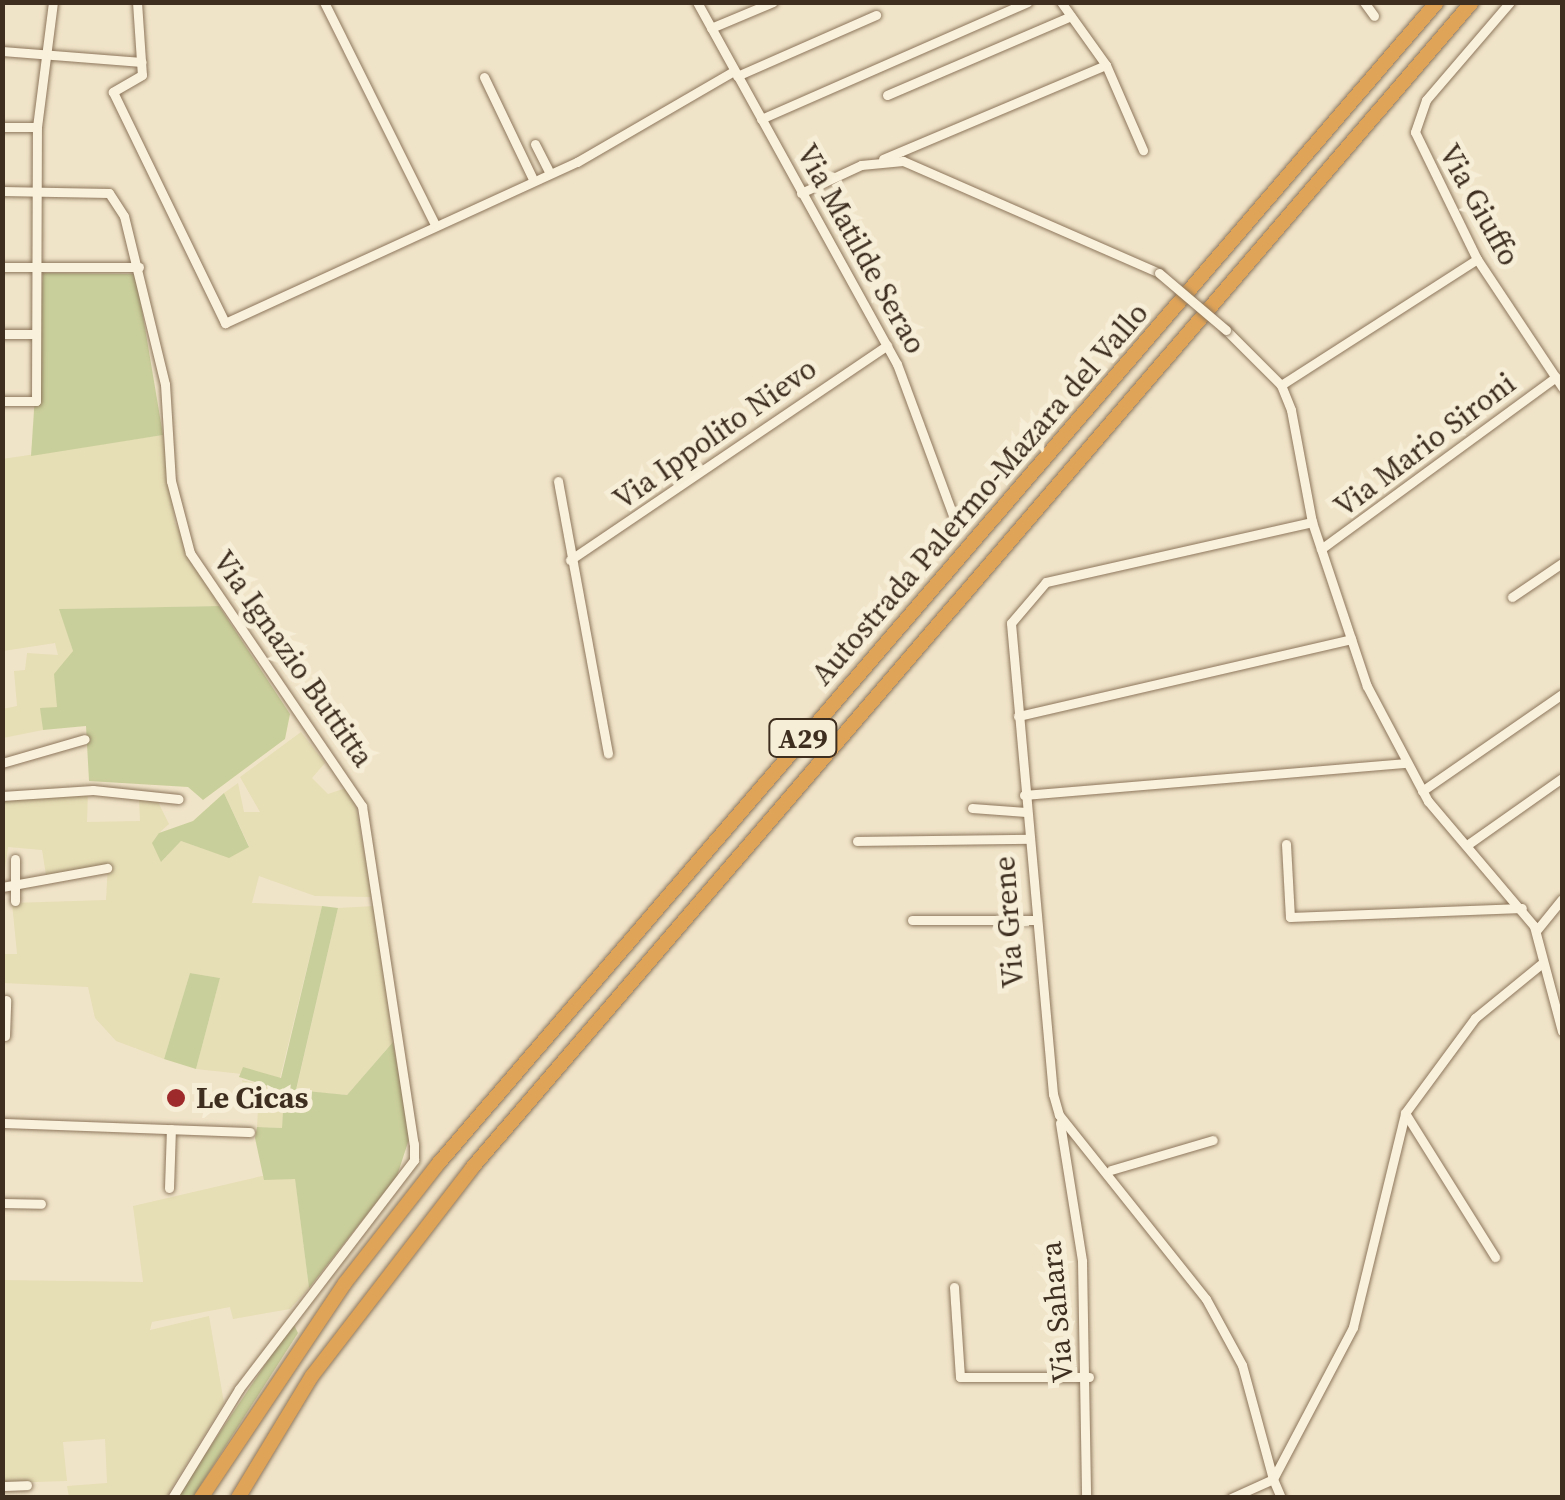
<!DOCTYPE html>
<style>
body{margin:0}
#map{position:relative;width:1565px;height:1500px;overflow:hidden;background:#f0e4c8;font-family:"Source Serif 4",serif}
div>[style]{position:absolute}
.farmland>*{inset:0;background:#e6deb5}
.green>*{inset:0;background:#c9cf9b}
.roads{filter:drop-shadow(0 0 2px #8d765c) drop-shadow(0 0 2px #8d765c)}
.minor>*{height:9px;margin:-4.5px;padding:0 4.5px;transform-origin:4.5px;border-radius:4.5px;background:#faf1dc}
.highway>*{height:14px;margin:-7px;padding:0 7px;transform-origin:7px;border-radius:7px;background:#e0a458}
.bridges{filter:drop-shadow(0 0 2px #8d765c) drop-shadow(0 0 2px #8d765c)}
.minor-bridge>*{height:9px;margin:-4.5px;padding:0 4.5px;transform-origin:4.5px;border-radius:4.5px;background:#faf1dc}
.dots>*{width:28px;height:28px;translate:-50% -50%;box-sizing:border-box;border:5px solid #f7eed8;border-radius:50%}
span{translate:-50% -50%;white-space:nowrap;text-align:center;line-height:1.15;-webkit-text-stroke:10px #f7eed8;paint-order:stroke}
.shield-label span{padding:2px 8px;background:#f7eed8;border:2px solid;border-radius:8px;-webkit-text-stroke-width:0}
.shield-label{font-size:28px;color:#3d2e20;font-weight:700}
.street-label{font-size:30px;color:#3d2e20}
.poi-label{font-size:30px;color:#3d2e20;font-weight:700}
.left{translate:0 -50%;text-align:left}
.frame{position:absolute;inset:0;border:5px solid #3d2e20;pointer-events:none}
</style>
<div id="map">
<div class="farmland">
<div style="clip-path:polygon(163px 435px,175px 523px,219px 606px,60px 609px,73px 651px,58px 707px,41px 709px,43px 730px,3px 738px,3px 709px,17px 706px,14px 671px,25px 670px,27px 653px,58px 655px,55px 643px,3px 651px,2px 459px)"></div>
<div style="clip-path:polygon(301px 732px,325px 763px,312px 778px,328px 794px,346px 788px,356px 806px,372px 897px,315px 896px,259px 876px,252px 903px,322px 906px,280px 1078px,196px 1069px,220px 978px,190px 973px,164px 1059px,116px 1041px,95px 1018px,88px 987px,3px 983px,3px 954px,17px 954px,12px 903px,106px 900px,108px 864px,46px 875px,42px 850px,8px 847px,3px 883px,3px 799px,88px 792px,87px 822px,140px 821px,139px 798px,157px 800px,169px 824px,159px 833px,162px 861px,181px 841px,213px 852px,249px 846px,224px 793px,238px 783px,244px 812px,260px 812px,240px 777px)"></div>
<div style="clip-path:polygon(374px 906px,393px 1042px,347px 1095px,296px 1091px,338px 908px)"></div>
<div style="clip-path:polygon(242px 1080px,284px 1091px,282px 1128px,257px 1127px,259px 1091px,246px 1093px)"></div>
<div style="clip-path:polygon(262px 1176px,295px 1178px,309px 1288px,290px 1309px,233px 1319px,230px 1307px,152px 1322px,150px 1330px,209px 1316px,224px 1403px,166px 1497px,69px 1497px,67px 1486px,107px 1483px,105px 1439px,63px 1442px,67px 1481px,3px 1483px,2px 1280px,143px 1282px,133px 1206px)"></div>
</div>
<div class="green">
<div style="clip-path:polygon(43px 273px,136px 274px,163px 435px,31px 456px)"></div>
<div style="clip-path:polygon(219px 606px,290px 714px,285px 739px,203px 800px,188px 787px,89px 781px,86px 726px,43px 730px,40px 708px,57px 707px,54px 674px,73px 651px,59px 609px)"></div>
<div style="clip-path:polygon(224px 793px,249px 847px,229px 858px,181px 841px,161px 862px,152px 843px,159px 833px,193px 821px)"></div>
<div style="clip-path:polygon(322px 906px,338px 908px,296px 1090px,347px 1095px,393px 1042px,410px 1136px,397px 1176px,309px 1288px,295px 1179px,264px 1180px,255px 1138px,257px 1127px,282px 1128px,284px 1091px,239px 1077px,243px 1067px,281px 1078px)"></div>
<div style="clip-path:polygon(190px 973px,220px 978px,196px 1069px,164px 1059px)"></div>
<div style="clip-path:polygon(293px 1323px,298px 1333px,193px 1497px,176px 1498px)"></div>
</div>
<div class="roads">
<div class="minor">
<div style="left:137px;top:2px;width:73px;rotate:86.1deg"></div>
<div style="left:142px;top:75px;width:34px;rotate:150deg"></div>
<div style="left:113px;top:92px;width:257px;rotate:64.1deg"></div>
<div style="left:225px;top:323px;width:387px;rotate:-24.6deg"></div>
<div style="left:577px;top:162px;width:181px;rotate:-30.1deg"></div>
<div style="left:324px;top:2px;width:249px;rotate:63.5deg"></div>
<div style="left:697px;top:2px;width:414px;rotate:61.1deg"></div>
<div style="left:897px;top:364px;width:173px;rotate:69.7deg"></div>
<div style="left:1061px;top:2px;width:77px;rotate:54.5deg"></div>
<div style="left:1106px;top:65px;width:93px;rotate:66.5deg"></div>
<div style="left:1364px;top:2px;width:17px;rotate:54deg"></div>
<div style="left:1510px;top:2px;width:129px;rotate:130.6deg"></div>
<div style="left:1426px;top:100px;width:34px;rotate:109deg"></div>
<div style="left:1415px;top:132px;width:141px;rotate:64deg"></div>
<div style="left:1477px;top:259px;width:154px;rotate:56.4deg"></div>
<div style="left:711px;top:28px;width:67px;rotate:-22.8deg"></div>
<div style="left:2px;top:51px;width:140px;rotate:4.5deg"></div>
<div style="left:737px;top:76px;width:152px;rotate:-23.7deg"></div>
<div style="left:484px;top:77px;width:111px;rotate:64.4deg"></div>
<div style="left:887px;top:95px;width:200px;rotate:-23.2deg"></div>
<div style="left:761px;top:119px;width:291px;rotate:-23.7deg"></div>
<div style="left:2px;top:127px;width:35px"></div>
<div style="left:535px;top:144px;width:29px;rotate:63deg"></div>
<div style="left:883px;top:159px;width:242px;rotate:-22.9deg"></div>
<div style="left:2px;top:191px;width:107px;rotate:1.1deg"></div>
<div style="left:109px;top:193px;width:27px;rotate:57deg"></div>
<div style="left:124px;top:216px;width:173px;rotate:76.3deg"></div>
<div style="left:165px;top:384px;width:97px;rotate:86.5deg"></div>
<div style="left:171px;top:481px;width:74px;rotate:75.2deg"></div>
<div style="left:190px;top:553px;width:306px;rotate:55.8deg"></div>
<div style="left:362px;top:806px;width:342px;rotate:81.3deg"></div>
<div style="left:414px;top:1144px;width:16px;rotate:90deg"></div>
<div style="left:414px;top:1160px;width:288px;rotate:127.4deg"></div>
<div style="left:239px;top:1389px;width:128px;rotate:121.6deg"></div>
<div style="left:801px;top:193px;width:66px;rotate:-25deg"></div>
<div style="left:861px;top:165px;width:42px;rotate:-5.4deg"></div>
<div style="left:903px;top:161px;width:279px;rotate:23.6deg"></div>
<div style="left:2px;top:267px;width:137px"></div>
<div style="left:1226px;top:330px;width:78px;rotate:45deg"></div>
<div style="left:1281px;top:385px;width:27px;rotate:68deg"></div>
<div style="left:1291px;top:410px;width:114px;rotate:79.4deg"></div>
<div style="left:1312px;top:522px;width:173px;rotate:71.5deg"></div>
<div style="left:1367px;top:686px;width:130px;rotate:62.1deg"></div>
<div style="left:1428px;top:801px;width:164px;rotate:49.7deg"></div>
<div style="left:1534px;top:926px;width:109px;rotate:75.1deg"></div>
<div style="left:2px;top:334px;width:34px"></div>
<div style="left:1281px;top:385px;width:233px;rotate:-32.7deg"></div>
<div style="left:2px;top:401px;width:34px"></div>
<div style="left:36px;top:401px;width:274px;rotate:-89.8deg"></div>
<div style="left:37px;top:127px;width:126px;rotate:-82.7deg"></div>
<div style="left:558px;top:481px;width:277px;rotate:79.6deg"></div>
<div style="left:1321px;top:549px;width:291px;rotate:-36.2deg"></div>
<div style="left:570px;top:560px;width:383px;rotate:-34.1deg"></div>
<div style="left:1512px;top:597px;width:60px;rotate:-34.2deg"></div>
<div style="left:1018px;top:716px;width:342px;rotate:-13deg"></div>
<div style="left:2px;top:763px;width:86px;rotate:-16.1deg"></div>
<div style="left:1422px;top:791px;width:170px;rotate:-34.7deg"></div>
<div style="left:1024px;top:795px;width:384px;rotate:-4.8deg"></div>
<div style="left:2px;top:796px;width:91px;rotate:-3.8deg"></div>
<div style="left:93px;top:790px;width:86px;rotate:6deg"></div>
<div style="left:972px;top:808px;width:54px;rotate:4.2deg"></div>
<div style="left:857px;top:841px;width:171px;rotate:-0.7deg"></div>
<div style="left:1286px;top:844px;width:73px;rotate:86.9deg"></div>
<div style="left:1290px;top:917px;width:232px;rotate:-2.2deg"></div>
<div style="left:1467px;top:845px;width:116px;rotate:-35.2deg"></div>
<div style="left:15px;top:859px;width:42px;rotate:90deg"></div>
<div style="left:2px;top:887px;width:107px;rotate:-10.3deg"></div>
<div style="left:912px;top:920px;width:122px"></div>
<div style="left:1536px;top:931px;width:41px;rotate:-50.9deg"></div>
<div style="left:5px;top:1036px;width:36px;rotate:-88deg"></div>
<div style="left:1405px;top:1113px;width:170px;rotate:58deg"></div>
<div style="left:2px;top:1123px;width:248px;rotate:2.1deg"></div>
<div style="left:1060px;top:1123px;width:140px;rotate:80.9deg"></div>
<div style="left:1082px;top:1261px;width:237px;rotate:89deg"></div>
<div style="left:1111px;top:1170px;width:106px;rotate:-16.4deg"></div>
<div style="left:169px;top:1188px;width:59px;rotate:-88.1deg"></div>
<div style="left:2px;top:1203px;width:39px;rotate:1deg"></div>
<div style="left:954px;top:1287px;width:90px;rotate:86.2deg"></div>
<div style="left:960px;top:1377px;width:129px"></div>
<div style="left:1273px;top:1479px;width:118px;rotate:-105.2deg"></div>
<div style="left:1242px;top:1365px;width:75px;rotate:-118.6deg"></div>
<div style="left:1206px;top:1299px;width:236px;rotate:-128.6deg"></div>
<div style="left:1059px;top:1115px;width:22px;rotate:-106deg"></div>
<div style="left:1053px;top:1094px;width:473px;rotate:-95.1deg"></div>
<div style="left:1011px;top:623px;width:54px;rotate:-49.5deg"></div>
<div style="left:1046px;top:582px;width:273px;rotate:-12.7deg"></div>
<div style="left:1273px;top:1479px;width:172px;rotate:-62.2deg"></div>
<div style="left:1353px;top:1327px;width:220px;rotate:-76.3deg"></div>
<div style="left:1405px;top:1113px;width:118px;rotate:-53.6deg"></div>
<div style="left:1475px;top:1018px;width:85px;rotate:-39.3deg"></div>
<div style="left:2px;top:1486px;width:25px;rotate:-2deg"></div>
<div style="left:1231px;top:1498px;width:46px;rotate:-24.3deg"></div>
<div style="left:1273px;top:1479px;width:21px;rotate:67deg"></div>
</div>
<div class="highway">
<div style="left:201px;top:1498px;width:259px;rotate:-56.2deg"></div>
<div style="left:345px;top:1283px;width:151px;rotate:-52deg"></div>
<div style="left:438px;top:1164px;width:1532px;rotate:-49.31deg"></div>
<div style="left:238px;top:1498px;width:143px;rotate:-58.8deg"></div>
<div style="left:312px;top:1376px;width:262px;rotate:-52.4deg"></div>
<div style="left:472px;top:1168px;width:1536px;rotate:-49.38deg"></div>
</div>
</div>
<div class="bridges">
<div class="minor-bridge">
<div style="left:1159px;top:273px;width:88px;rotate:40.4deg"></div>
</div>
</div>
<div class="dots">
<div style="left:176px;top:1098px;background:#9e2a2b"></div>
</div>
<div class="shield-label">
<span style="left:803px;top:738px">A29</span>
</div>
<div class="street-label">
<span style="left:1479px;top:205px;rotate:61deg">Via Giuffo</span>
<span style="left:861px;top:249px;rotate:61deg">Via Matilde Serao</span>
<span style="left:715px;top:434px;rotate:-35deg">Via Ippolito Nievo</span>
<span style="left:1425px;top:445px;rotate:-37deg">Via Mario Sironi</span>
<span style="left:980px;top:494px;rotate:-49deg">Autostrada Palermo-Mazara del Vallo</span>
<span style="left:293px;top:659px;rotate:55deg">Via Ignazio Buttitta</span>
<span style="left:1009px;top:922px;rotate:-94deg">Via Grene</span>
<span style="left:1057px;top:1312px;rotate:-95deg">Via Sahara</span>
</div>
<div class="poi-label">
<span class="left" style="left:196px;top:1098px">Le Cicas</span>
</div>
<div class="frame"></div>
</div>
